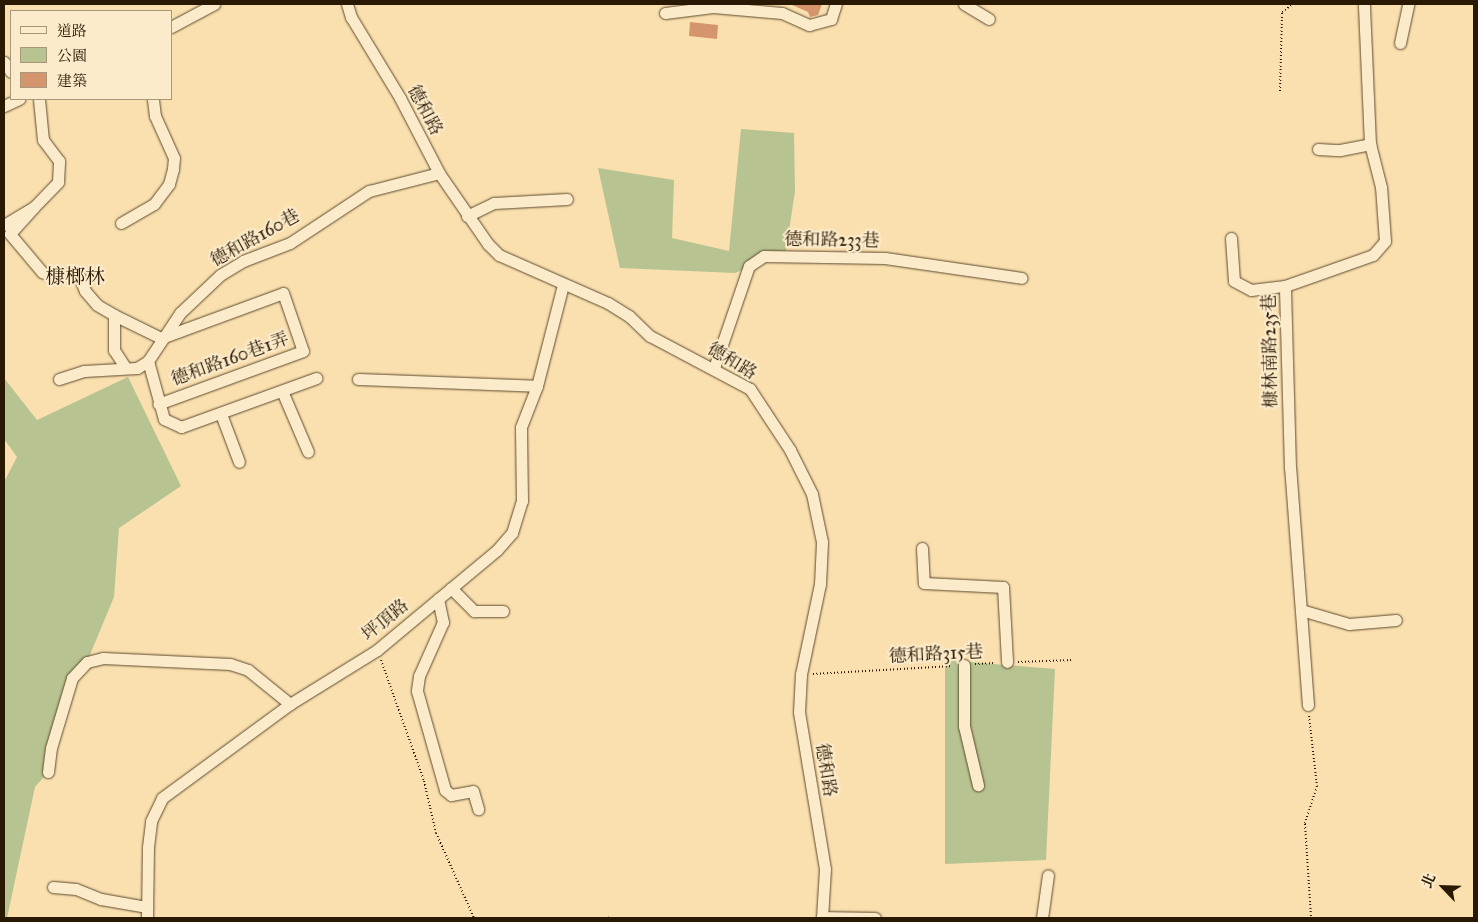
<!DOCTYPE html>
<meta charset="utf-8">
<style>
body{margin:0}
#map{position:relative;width:1478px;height:922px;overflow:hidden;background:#fae0af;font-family:"IM FELL Great Primer","Noto Serif TC",serif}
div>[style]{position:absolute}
.green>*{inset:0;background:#b7c390}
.building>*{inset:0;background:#d4956d}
.path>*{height:2px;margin-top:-1px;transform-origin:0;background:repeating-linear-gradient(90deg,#291802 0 1px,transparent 0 3.5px)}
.roads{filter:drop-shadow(0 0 1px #5d4a2d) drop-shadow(0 0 1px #5d4a2d)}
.minor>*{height:11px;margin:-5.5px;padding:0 5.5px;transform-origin:5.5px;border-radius:5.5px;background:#fcebcb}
span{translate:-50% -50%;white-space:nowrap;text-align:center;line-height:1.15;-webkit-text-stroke:4px #fcebcb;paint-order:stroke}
.street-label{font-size:18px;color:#291802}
.quarter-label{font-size:20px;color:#291802}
.frame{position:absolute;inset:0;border:5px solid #291802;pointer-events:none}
.legend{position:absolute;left:10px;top:10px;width:162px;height:90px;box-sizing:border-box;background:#fcebcb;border:1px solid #a8977b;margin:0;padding:6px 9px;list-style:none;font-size:15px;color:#291802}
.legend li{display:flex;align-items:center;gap:10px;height:25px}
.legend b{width:25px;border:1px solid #a8977b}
.north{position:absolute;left:1418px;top:862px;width:50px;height:50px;-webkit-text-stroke:4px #fcebcb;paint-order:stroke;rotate:294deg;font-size:14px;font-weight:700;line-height:20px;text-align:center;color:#291802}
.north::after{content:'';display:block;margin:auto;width:18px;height:22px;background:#291802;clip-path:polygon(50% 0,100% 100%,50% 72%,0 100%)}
</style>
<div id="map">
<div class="green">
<div style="clip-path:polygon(741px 129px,794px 133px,795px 191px,786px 251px,735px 273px,620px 268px,598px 168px,674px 180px,672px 238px,729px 251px)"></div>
<div style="clip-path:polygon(128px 377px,181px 486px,119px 528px,114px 597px,87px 662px,72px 678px,48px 772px,35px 787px,7px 918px,4px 918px,4px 482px,17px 457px,4px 439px,4px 378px,37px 420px)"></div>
<div style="clip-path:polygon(945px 660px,1055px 669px,1046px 860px,945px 864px)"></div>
</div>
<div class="building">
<div style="clip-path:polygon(790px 4px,822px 4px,818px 15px,810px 17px,808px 12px)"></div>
<div style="clip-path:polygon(690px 22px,718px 25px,717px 39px,689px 36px)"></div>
</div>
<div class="path">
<div style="left:1280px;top:91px;width:79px;rotate:-88.5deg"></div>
<div style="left:1282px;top:12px;width:14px;rotate:-36deg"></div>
<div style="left:381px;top:660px;width:128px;rotate:70.4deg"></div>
<div style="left:424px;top:781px;width:53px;rotate:77deg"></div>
<div style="left:436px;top:833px;width:93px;rotate:65.9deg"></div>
<div style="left:1018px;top:662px;width:55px;rotate:-2.1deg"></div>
<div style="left:975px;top:664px;width:21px;rotate:-3deg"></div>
<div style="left:813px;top:674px;width:140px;rotate:-3.3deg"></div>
<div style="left:1309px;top:716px;width:70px;rotate:83.5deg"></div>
<div style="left:1317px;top:786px;width:40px;rotate:108deg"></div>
<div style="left:1305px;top:824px;width:94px;rotate:86.3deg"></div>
<div style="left:608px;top:918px;width:3px;rotate:-18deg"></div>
</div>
<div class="roads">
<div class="minor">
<div style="left:347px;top:4px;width:14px;rotate:73deg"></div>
<div style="left:351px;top:17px;width:95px;rotate:58.8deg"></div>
<div style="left:400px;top:98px;width:85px;rotate:62.5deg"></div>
<div style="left:439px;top:173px;width:86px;rotate:55.4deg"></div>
<div style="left:488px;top:244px;width:16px;rotate:45deg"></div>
<div style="left:499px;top:255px;width:119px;rotate:23.8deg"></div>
<div style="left:608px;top:303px;width:25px;rotate:32deg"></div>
<div style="left:629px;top:316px;width:29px;rotate:44deg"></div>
<div style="left:650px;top:336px;width:113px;rotate:27.9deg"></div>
<div style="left:750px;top:389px;width:73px;rotate:56.7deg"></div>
<div style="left:790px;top:450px;width:49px;rotate:63.4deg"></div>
<div style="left:812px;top:494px;width:49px;rotate:78.2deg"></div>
<div style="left:822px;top:542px;width:42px;rotate:92.7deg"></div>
<div style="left:820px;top:584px;width:92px;rotate:101.9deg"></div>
<div style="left:801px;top:674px;width:38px;rotate:93deg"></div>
<div style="left:799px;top:712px;width:159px;rotate:80.6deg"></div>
<div style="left:825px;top:869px;width:49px;rotate:93.5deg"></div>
<div style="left:964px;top:4px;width:29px;rotate:31deg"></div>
<div style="left:665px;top:13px;width:48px;rotate:-7.1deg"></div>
<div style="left:713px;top:7px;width:69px;rotate:5deg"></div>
<div style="left:782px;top:13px;width:30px;rotate:24deg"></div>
<div style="left:809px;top:25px;width:23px;rotate:-15deg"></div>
<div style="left:831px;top:19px;width:16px;rotate:-72deg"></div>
<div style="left:171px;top:27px;width:49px;rotate:-28.1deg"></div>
<div style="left:1400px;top:43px;width:40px;rotate:-78deg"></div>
<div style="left:4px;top:62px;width:12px;rotate:55deg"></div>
<div style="left:4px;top:106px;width:17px;rotate:-25deg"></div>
<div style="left:1318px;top:149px;width:22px;rotate:3deg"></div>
<div style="left:1340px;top:150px;width:31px;rotate:-11deg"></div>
<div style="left:34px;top:207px;width:36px;rotate:132deg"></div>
<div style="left:10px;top:234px;width:50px;rotate:49.9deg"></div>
<div style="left:42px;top:272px;width:15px;rotate:23deg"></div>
<div style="left:56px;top:278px;width:17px;rotate:-17deg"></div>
<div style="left:72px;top:273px;width:8px;rotate:23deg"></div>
<div style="left:79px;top:276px;width:16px;rotate:68deg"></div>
<div style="left:85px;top:291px;width:18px;rotate:49deg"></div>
<div style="left:97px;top:305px;width:20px;rotate:30deg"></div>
<div style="left:114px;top:315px;width:35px;rotate:90deg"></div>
<div style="left:114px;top:350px;width:20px;rotate:57deg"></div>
<div style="left:467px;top:216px;width:30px;rotate:-26deg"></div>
<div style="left:494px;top:203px;width:73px;rotate:-3.1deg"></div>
<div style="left:121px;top:223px;width:38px;rotate:-30deg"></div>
<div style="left:154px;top:204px;width:25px;rotate:-53deg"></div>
<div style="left:169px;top:184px;width:16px;rotate:-75deg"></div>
<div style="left:173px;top:169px;width:11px;rotate:-85deg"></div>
<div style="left:174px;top:158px;width:46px;rotate:-114.3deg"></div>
<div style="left:155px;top:116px;width:17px;rotate:-97deg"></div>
<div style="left:4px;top:225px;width:35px;rotate:-31deg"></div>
<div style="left:34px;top:207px;width:35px;rotate:-46deg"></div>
<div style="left:58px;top:182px;width:21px;rotate:-87deg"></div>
<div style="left:59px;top:161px;width:26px;rotate:-127deg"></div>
<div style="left:43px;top:140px;width:41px;rotate:-95.6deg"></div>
<div style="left:1231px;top:238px;width:43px;rotate:86deg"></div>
<div style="left:1234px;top:281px;width:19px;rotate:28deg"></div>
<div style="left:1251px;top:290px;width:34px;rotate:-7deg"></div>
<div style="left:114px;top:315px;width:52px;rotate:26.1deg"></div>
<div style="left:161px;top:338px;width:130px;rotate:-20.2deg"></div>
<div style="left:283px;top:293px;width:61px;rotate:71deg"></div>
<div style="left:303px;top:351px;width:154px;rotate:159.9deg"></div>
<div style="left:148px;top:361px;width:60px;rotate:74.6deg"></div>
<div style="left:164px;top:419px;width:19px;rotate:25deg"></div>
<div style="left:181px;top:427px;width:144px;rotate:-19.9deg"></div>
<div style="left:714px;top:368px;width:108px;rotate:-71.1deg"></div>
<div style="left:749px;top:266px;width:18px;rotate:-34deg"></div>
<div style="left:764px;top:256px;width:121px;rotate:0.9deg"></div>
<div style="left:885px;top:258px;width:138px;rotate:8.3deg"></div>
<div style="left:59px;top:379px;width:26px;rotate:-18deg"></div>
<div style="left:84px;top:371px;width:53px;rotate:-3.2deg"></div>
<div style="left:137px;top:368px;width:13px;rotate:-32deg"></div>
<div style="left:148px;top:361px;width:58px;rotate:-56.3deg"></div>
<div style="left:180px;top:313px;width:55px;rotate:-43.5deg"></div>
<div style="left:220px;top:275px;width:27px;rotate:-31deg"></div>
<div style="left:243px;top:261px;width:50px;rotate:-21deg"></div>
<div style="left:290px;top:243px;width:95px;rotate:-33.4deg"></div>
<div style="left:369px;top:191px;width:72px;rotate:-14.4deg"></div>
<div style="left:358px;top:379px;width:179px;rotate:2.2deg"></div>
<div style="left:282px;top:391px;width:66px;rotate:66.9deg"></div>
<div style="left:221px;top:414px;width:51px;rotate:69.4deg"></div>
<div style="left:922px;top:548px;width:35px;rotate:87deg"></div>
<div style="left:924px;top:583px;width:79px;rotate:2.9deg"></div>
<div style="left:1003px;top:587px;width:75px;rotate:86.9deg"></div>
<div style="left:451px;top:588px;width:33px;rotate:45deg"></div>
<div style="left:474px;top:611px;width:29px"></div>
<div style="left:438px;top:599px;width:24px;rotate:78deg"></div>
<div style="left:443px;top:622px;width:59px;rotate:114deg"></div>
<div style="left:419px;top:676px;width:15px;rotate:98deg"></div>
<div style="left:417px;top:691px;width:103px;rotate:74.2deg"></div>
<div style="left:445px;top:790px;width:8px;rotate:40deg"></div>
<div style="left:451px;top:795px;width:22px;rotate:-10deg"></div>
<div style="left:473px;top:791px;width:19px;rotate:74deg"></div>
<div style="left:1301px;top:610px;width:50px;rotate:16.3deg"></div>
<div style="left:1349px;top:624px;width:47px;rotate:-4.9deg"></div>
<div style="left:964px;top:665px;width:61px;rotate:90deg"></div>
<div style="left:964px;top:726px;width:61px;rotate:76.7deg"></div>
<div style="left:1308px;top:705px;width:238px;rotate:-94.3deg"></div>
<div style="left:1290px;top:468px;width:182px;rotate:-91.6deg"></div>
<div style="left:1285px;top:286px;width:93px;rotate:-19.4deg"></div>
<div style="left:1373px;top:255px;width:18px;rotate:-49deg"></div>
<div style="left:1385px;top:241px;width:54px;rotate:-94.2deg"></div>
<div style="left:1381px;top:187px;width:44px;rotate:-104.3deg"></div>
<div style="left:1370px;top:144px;width:140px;rotate:-92.5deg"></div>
<div style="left:48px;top:772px;width:24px;rotate:-83deg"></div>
<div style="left:51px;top:748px;width:73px;rotate:-73.3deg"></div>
<div style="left:72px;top:678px;width:22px;rotate:-47deg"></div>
<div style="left:87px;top:662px;width:16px;rotate:-14deg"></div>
<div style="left:103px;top:658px;width:127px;rotate:2.7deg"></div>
<div style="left:230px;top:664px;width:19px;rotate:18deg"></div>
<div style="left:248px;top:670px;width:54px;rotate:39deg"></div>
<div style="left:53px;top:887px;width:23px;rotate:5deg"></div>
<div style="left:76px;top:889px;width:27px;rotate:22deg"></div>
<div style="left:101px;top:899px;width:47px;rotate:9.9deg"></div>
<div style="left:822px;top:917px;width:53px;rotate:1.1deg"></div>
<div style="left:147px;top:918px;width:71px;rotate:-89.2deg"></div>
<div style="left:148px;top:847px;width:26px;rotate:-83deg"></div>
<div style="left:151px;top:821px;width:25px;rotate:-64deg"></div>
<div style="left:162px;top:798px;width:159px;rotate:-36.3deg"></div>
<div style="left:290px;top:704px;width:102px;rotate:-31.8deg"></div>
<div style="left:377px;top:650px;width:156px;rotate:-39.8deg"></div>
<div style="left:497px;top:550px;width:23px;rotate:-49deg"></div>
<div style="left:512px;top:533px;width:34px;rotate:-73deg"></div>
<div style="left:522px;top:501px;width:74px;rotate:-90.8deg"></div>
<div style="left:521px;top:427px;width:44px;rotate:-68.7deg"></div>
<div style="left:537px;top:386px;width:104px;rotate:-75.6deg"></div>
<div style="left:1042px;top:918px;width:43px;rotate:-82.1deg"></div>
</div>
</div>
<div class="street-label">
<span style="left:425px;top:110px;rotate:62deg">德和路</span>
<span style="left:255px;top:238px;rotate:-29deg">德和路160巷</span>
<span style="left:832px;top:240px;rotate:1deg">德和路233巷</span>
<span style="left:1270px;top:351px;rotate:-91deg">槺林南路235巷</span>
<span style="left:230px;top:359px;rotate:-20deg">德和路160巷1弄</span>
<span style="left:732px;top:361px;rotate:31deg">德和路</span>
<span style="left:385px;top:620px;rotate:-39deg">坪頂路</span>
<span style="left:936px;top:654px;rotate:-3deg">德和路315巷</span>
<span style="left:826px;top:770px;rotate:81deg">德和路</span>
</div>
<div class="quarter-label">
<span style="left:75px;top:276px">槺榔林</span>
</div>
<div class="frame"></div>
<ul class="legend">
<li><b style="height:6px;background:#fcebcb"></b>道路</li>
<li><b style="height:14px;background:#b7c390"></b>公園</li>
<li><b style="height:14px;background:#d4956d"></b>建築</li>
</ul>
<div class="north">北</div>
</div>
